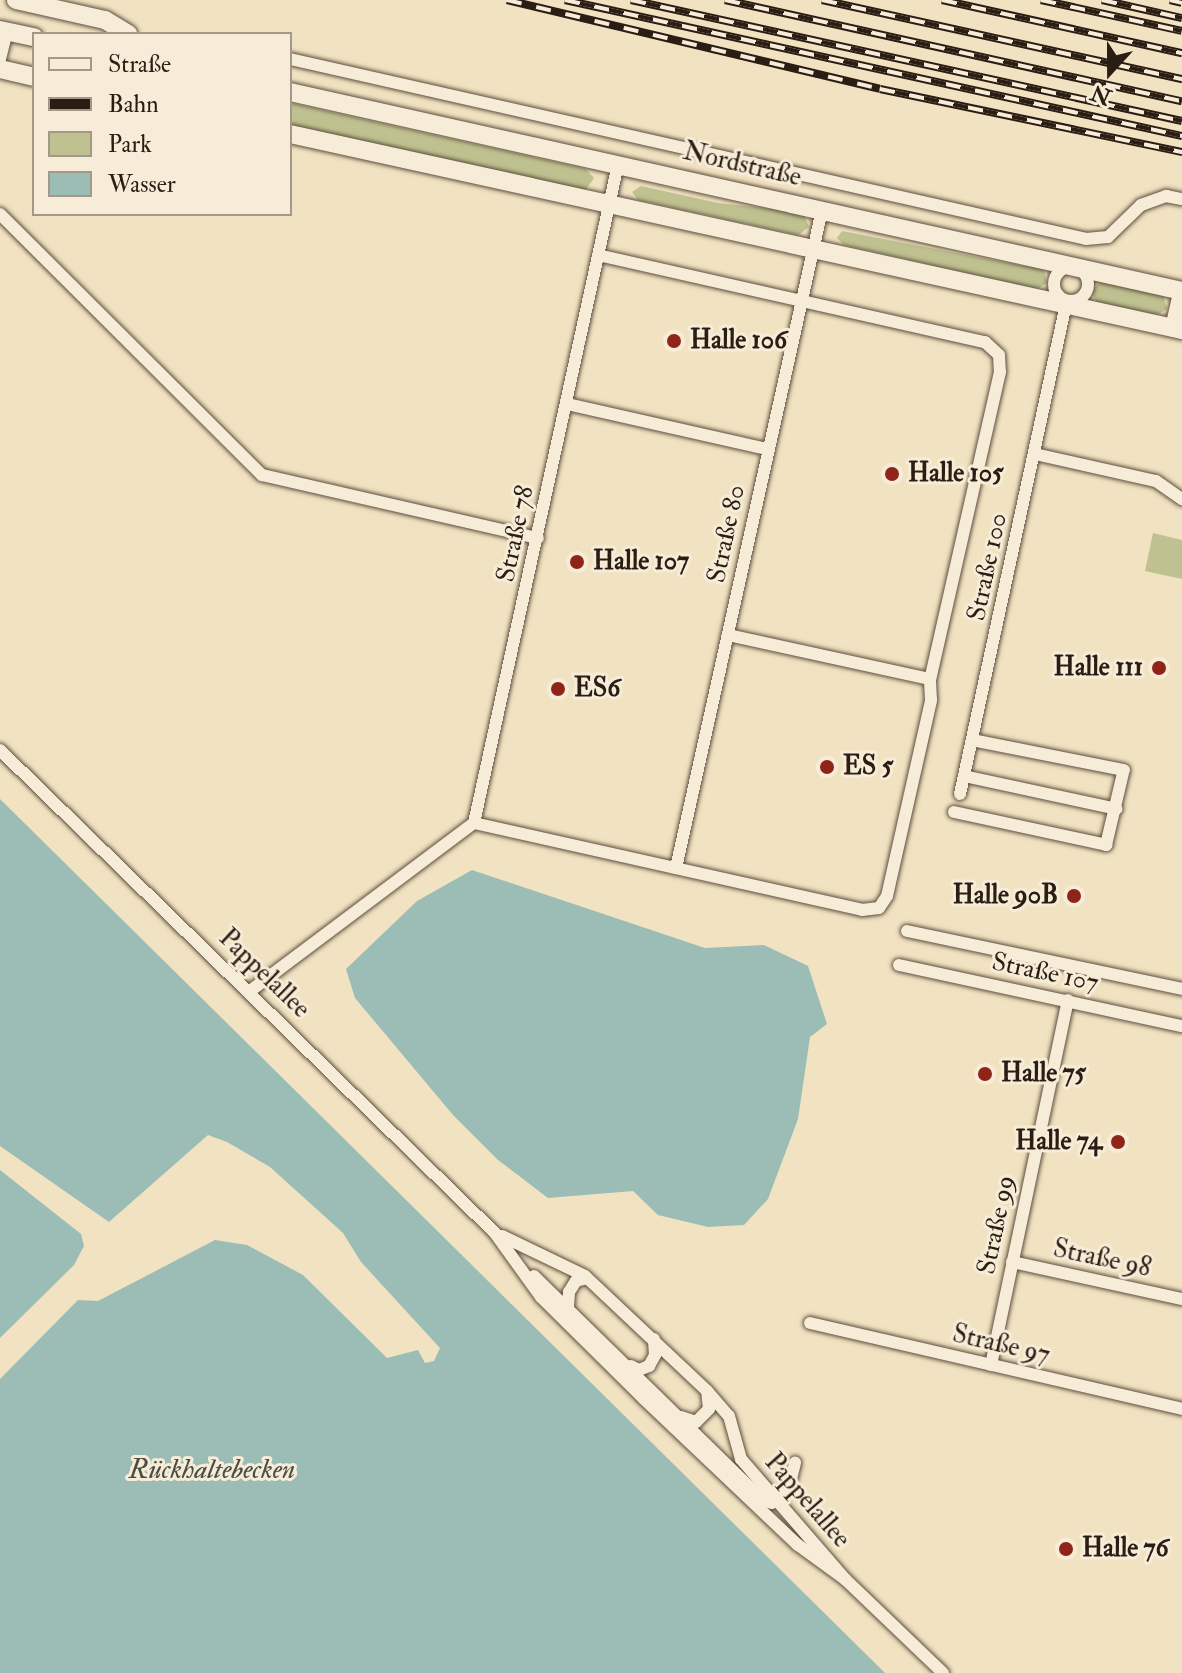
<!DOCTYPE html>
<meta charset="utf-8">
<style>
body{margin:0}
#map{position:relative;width:1182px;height:1673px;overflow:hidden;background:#f1e2c1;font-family:"IM FELL Double Pica",serif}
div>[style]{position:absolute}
.green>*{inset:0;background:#bfc290}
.water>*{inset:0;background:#9bbdb6}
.roads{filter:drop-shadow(0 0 2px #5c4e3e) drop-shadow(0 0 2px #5c4e3e)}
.street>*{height:12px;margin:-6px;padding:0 6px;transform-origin:6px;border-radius:6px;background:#f6ecd7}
.street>.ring{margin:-6px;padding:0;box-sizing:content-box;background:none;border:12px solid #f6ecd7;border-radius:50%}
.secondary>*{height:18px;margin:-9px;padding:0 9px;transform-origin:9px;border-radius:9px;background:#f6ecd7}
.rail>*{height:8px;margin-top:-4px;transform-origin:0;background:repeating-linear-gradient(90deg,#f6ecd7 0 15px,#2a1d13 0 30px);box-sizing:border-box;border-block:2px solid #2a1d13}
.dots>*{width:22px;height:22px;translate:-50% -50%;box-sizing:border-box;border:4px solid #f6ecd7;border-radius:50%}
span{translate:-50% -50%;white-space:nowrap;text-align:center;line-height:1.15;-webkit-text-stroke:6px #f6ecd7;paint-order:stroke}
.street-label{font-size:26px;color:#2a1d13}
.poi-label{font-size:26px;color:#2a1d13;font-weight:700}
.left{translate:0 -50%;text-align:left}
.right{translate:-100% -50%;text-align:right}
.water-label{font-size:28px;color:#4c4d44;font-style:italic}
.legend{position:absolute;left:32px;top:32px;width:260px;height:184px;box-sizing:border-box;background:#f6ecd7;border:2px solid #a49989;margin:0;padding:10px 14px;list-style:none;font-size:24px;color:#2a1d13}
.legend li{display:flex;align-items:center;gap:16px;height:40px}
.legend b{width:40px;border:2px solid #a49989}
.north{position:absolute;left:1070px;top:32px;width:80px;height:80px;-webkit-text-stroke:6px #f6ecd7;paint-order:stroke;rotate:201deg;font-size:22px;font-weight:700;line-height:32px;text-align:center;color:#2a1d13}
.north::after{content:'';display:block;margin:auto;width:28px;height:36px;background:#2a1d13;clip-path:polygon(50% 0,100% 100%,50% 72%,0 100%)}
</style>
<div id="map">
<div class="green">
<div style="clip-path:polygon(290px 103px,586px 169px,594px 178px,585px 191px,290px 125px)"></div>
<div style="clip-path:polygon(641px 186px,718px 203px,790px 211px,804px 215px,809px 227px,798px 235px,638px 200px,632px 192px)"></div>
<div style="clip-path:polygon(842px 231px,1044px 270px,1047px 283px,1037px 289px,844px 245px,837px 238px)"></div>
<div style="clip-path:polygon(1102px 281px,1163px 295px,1167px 309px,1155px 316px,1097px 303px,1091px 291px)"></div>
<div style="clip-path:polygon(1153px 533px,1182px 540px,1182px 579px,1145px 571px)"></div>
</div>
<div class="water">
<div style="clip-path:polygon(0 799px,885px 1673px,0 1673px,0 1379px,78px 1300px,98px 1301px,215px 1240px,247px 1245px,303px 1275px,387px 1358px,418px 1350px,425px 1363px,434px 1361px,440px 1348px,361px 1262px,343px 1233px,270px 1167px,227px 1142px,208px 1135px,109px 1222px,0 1146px)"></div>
<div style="clip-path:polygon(472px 870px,705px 948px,764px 945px,808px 966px,827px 1024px,810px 1037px,798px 1119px,768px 1199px,744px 1225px,708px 1227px,658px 1215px,633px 1191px,548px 1198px,498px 1160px,453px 1115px,355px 998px,346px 969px,417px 901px)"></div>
<div style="clip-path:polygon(0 1170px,81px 1234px,84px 1246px,74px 1265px,0 1338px)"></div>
</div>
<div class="roads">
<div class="street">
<div style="left:0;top:59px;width:29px;rotate:-76deg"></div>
<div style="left:290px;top:59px;width:816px;rotate:12.74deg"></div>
<div style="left:1086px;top:239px;width:22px;rotate:-5deg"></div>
<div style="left:1108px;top:237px;width:46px;rotate:-44.1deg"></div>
<div style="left:1141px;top:205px;width:27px;rotate:-20deg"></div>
<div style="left:1166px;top:196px;width:16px;rotate:11deg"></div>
<div style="left:0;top:214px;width:370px;rotate:44.9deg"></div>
<div style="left:262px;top:475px;width:283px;rotate:12.9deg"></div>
<div style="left:598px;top:255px;width:397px;rotate:12.7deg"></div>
<div style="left:985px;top:342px;width:19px;rotate:43deg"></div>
<div style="left:999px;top:355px;width:17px;rotate:87deg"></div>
<div style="left:1000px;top:372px;width:315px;rotate:102.8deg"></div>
<div style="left:930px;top:679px;width:207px;rotate:-167.7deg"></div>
<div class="ring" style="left:1054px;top:267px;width:22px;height:22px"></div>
<div style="left:567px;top:404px;width:205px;rotate:12.7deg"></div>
<div style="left:1035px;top:454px;width:124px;rotate:12.6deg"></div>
<div style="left:1156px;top:481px;width:32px;rotate:35deg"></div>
<div style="left:972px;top:740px;width:155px;rotate:11.2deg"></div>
<div style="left:0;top:750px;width:692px;rotate:44.3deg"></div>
<div style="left:495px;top:1233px;width:79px;rotate:54.3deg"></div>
<div style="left:541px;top:1297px;width:145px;rotate:44.7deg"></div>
<div style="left:644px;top:1399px;width:212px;rotate:43.5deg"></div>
<div style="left:798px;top:1545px;width:58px;rotate:35.9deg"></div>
<div style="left:964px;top:776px;width:156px;rotate:12.2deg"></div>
<div style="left:960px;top:794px;width:501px;rotate:-77.79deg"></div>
<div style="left:954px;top:812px;width:156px;rotate:12.2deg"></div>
<div style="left:1106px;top:845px;width:74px;rotate:-76.7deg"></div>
<div style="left:474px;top:823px;width:675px;rotate:-77.67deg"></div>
<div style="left:676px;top:868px;width:674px;rotate:-77.49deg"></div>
<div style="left:907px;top:931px;width:281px;rotate:11.9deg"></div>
<div style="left:899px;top:965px;width:289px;rotate:12.2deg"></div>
<div style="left:250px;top:991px;width:280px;rotate:-36.9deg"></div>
<div style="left:474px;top:823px;width:398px;rotate:12.6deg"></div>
<div style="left:862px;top:910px;width:17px;rotate:-7deg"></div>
<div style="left:879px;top:908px;width:14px;rotate:-56deg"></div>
<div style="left:887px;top:896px;width:201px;rotate:-77.3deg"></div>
<div style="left:931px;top:700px;width:21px;rotate:-93deg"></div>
<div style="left:502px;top:1236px;width:92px;rotate:25.7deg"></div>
<div style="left:585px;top:1276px;width:168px;rotate:43.3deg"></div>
<div style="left:707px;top:1391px;width:33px;rotate:49deg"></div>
<div style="left:729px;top:1416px;width:45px;rotate:74.4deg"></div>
<div style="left:741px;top:1459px;width:159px;rotate:49.1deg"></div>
<div style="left:845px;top:1579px;width:136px;rotate:43.8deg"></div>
<div style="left:1012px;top:1262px;width:174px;rotate:12.3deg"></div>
<div style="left:534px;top:1276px;width:320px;rotate:44.4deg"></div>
<div style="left:763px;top:1500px;width:9px;rotate:18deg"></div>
<div style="left:772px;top:1503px;width:9px;rotate:-36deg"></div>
<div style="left:779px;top:1498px;width:19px;rotate:-54deg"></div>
<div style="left:790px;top:1483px;width:21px;rotate:-76deg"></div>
<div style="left:568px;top:1307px;width:15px;rotate:-86deg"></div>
<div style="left:569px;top:1292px;width:13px;rotate:-58deg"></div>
<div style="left:576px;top:1281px;width:11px;rotate:-15deg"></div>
<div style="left:810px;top:1323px;width:382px;rotate:13deg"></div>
<div style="left:991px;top:1365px;width:373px;rotate:-78.1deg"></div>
<div style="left:631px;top:1366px;width:9px;rotate:27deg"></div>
<div style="left:639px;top:1370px;width:11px;rotate:-22deg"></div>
<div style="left:649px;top:1366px;width:13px;rotate:-61deg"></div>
<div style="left:655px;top:1355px;width:16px;rotate:-94deg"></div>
<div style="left:681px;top:1417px;width:16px;rotate:18deg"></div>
<div style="left:696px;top:1422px;width:18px;rotate:-45deg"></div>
<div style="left:709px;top:1409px;width:18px;rotate:-96deg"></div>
</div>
<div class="secondary">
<div style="left:16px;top:0;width:91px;rotate:12.7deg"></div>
<div style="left:105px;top:20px;width:27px;rotate:31deg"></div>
<div style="left:0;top:30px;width:35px;rotate:12deg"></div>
<div style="left:0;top:69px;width:35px;rotate:13deg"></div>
<div style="left:290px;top:92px;width:914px;rotate:12.58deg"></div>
<div style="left:290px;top:134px;width:913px;rotate:12.39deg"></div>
<div style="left:1174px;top:328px;width:37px;rotate:-77deg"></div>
</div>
</div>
<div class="rail">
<div style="left:507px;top:0;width:383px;rotate:13.4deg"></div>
<div style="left:880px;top:89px;width:309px;rotate:11.8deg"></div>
<div style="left:565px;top:0;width:632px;rotate:12.43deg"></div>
<div style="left:631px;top:0;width:564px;rotate:12.39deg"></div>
<div style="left:725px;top:0;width:468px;rotate:12.5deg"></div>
<div style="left:822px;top:0;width:369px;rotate:12.4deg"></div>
<div style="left:942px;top:0;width:246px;rotate:12.5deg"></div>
<div style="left:1041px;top:0;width:144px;rotate:12.4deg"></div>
<div style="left:1102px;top:0;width:82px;rotate:12.7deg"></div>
<div style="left:1170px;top:0;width:12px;rotate:14deg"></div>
</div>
<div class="dots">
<div style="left:674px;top:341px;background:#8f2418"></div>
<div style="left:892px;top:474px;background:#8f2418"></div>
<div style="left:577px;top:562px;background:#8f2418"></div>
<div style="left:1159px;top:668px;background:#8f2418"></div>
<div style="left:558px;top:689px;background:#8f2418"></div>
<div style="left:827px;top:767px;background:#8f2418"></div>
<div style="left:1074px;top:896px;background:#8f2418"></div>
<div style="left:985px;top:1074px;background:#8f2418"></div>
<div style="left:1118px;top:1142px;background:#8f2418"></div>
<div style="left:1066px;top:1549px;background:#8f2418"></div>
</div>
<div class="street-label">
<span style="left:742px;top:165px;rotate:13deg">Nordstraße</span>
<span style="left:516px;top:534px;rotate:-78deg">Straße 78</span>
<span style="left:727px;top:534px;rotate:-78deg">Straße 80</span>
<span style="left:988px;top:567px;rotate:-78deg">Straße 100</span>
<span style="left:1045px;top:973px;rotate:12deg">Straße 107</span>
<span style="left:264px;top:974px;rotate:44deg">Pappelallee</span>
<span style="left:997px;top:1225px;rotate:-78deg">Straße 99</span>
<span style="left:1102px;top:1259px;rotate:12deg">Straße 98</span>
<span style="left:1001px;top:1345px;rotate:13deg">Straße 97</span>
<span style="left:807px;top:1501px;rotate:49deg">Pappelallee</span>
</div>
<div class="poi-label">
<span class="left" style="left:690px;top:341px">Halle 106</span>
<span class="left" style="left:908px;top:474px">Halle 105</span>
<span class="left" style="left:593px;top:562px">Halle 107</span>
<span class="right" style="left:1143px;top:668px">Halle 111</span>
<span class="left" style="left:574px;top:689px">ES6</span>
<span class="left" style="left:843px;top:767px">ES 5</span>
<span class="right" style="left:1058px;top:896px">Halle 90B</span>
<span class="left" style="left:1001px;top:1074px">Halle 75</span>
<span class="right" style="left:1102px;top:1142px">Halle 74</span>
<span class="left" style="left:1082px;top:1549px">Halle 76</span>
</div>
<div class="water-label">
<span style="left:212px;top:1470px">Rückhaltebecken</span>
</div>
<ul class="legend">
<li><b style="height:10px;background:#f6ecd7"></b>Straße</li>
<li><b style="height:10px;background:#2a1d13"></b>Bahn</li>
<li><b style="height:22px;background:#bfc290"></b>Park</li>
<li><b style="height:22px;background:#9bbdb6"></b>Wasser</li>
</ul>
<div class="north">N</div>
</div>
